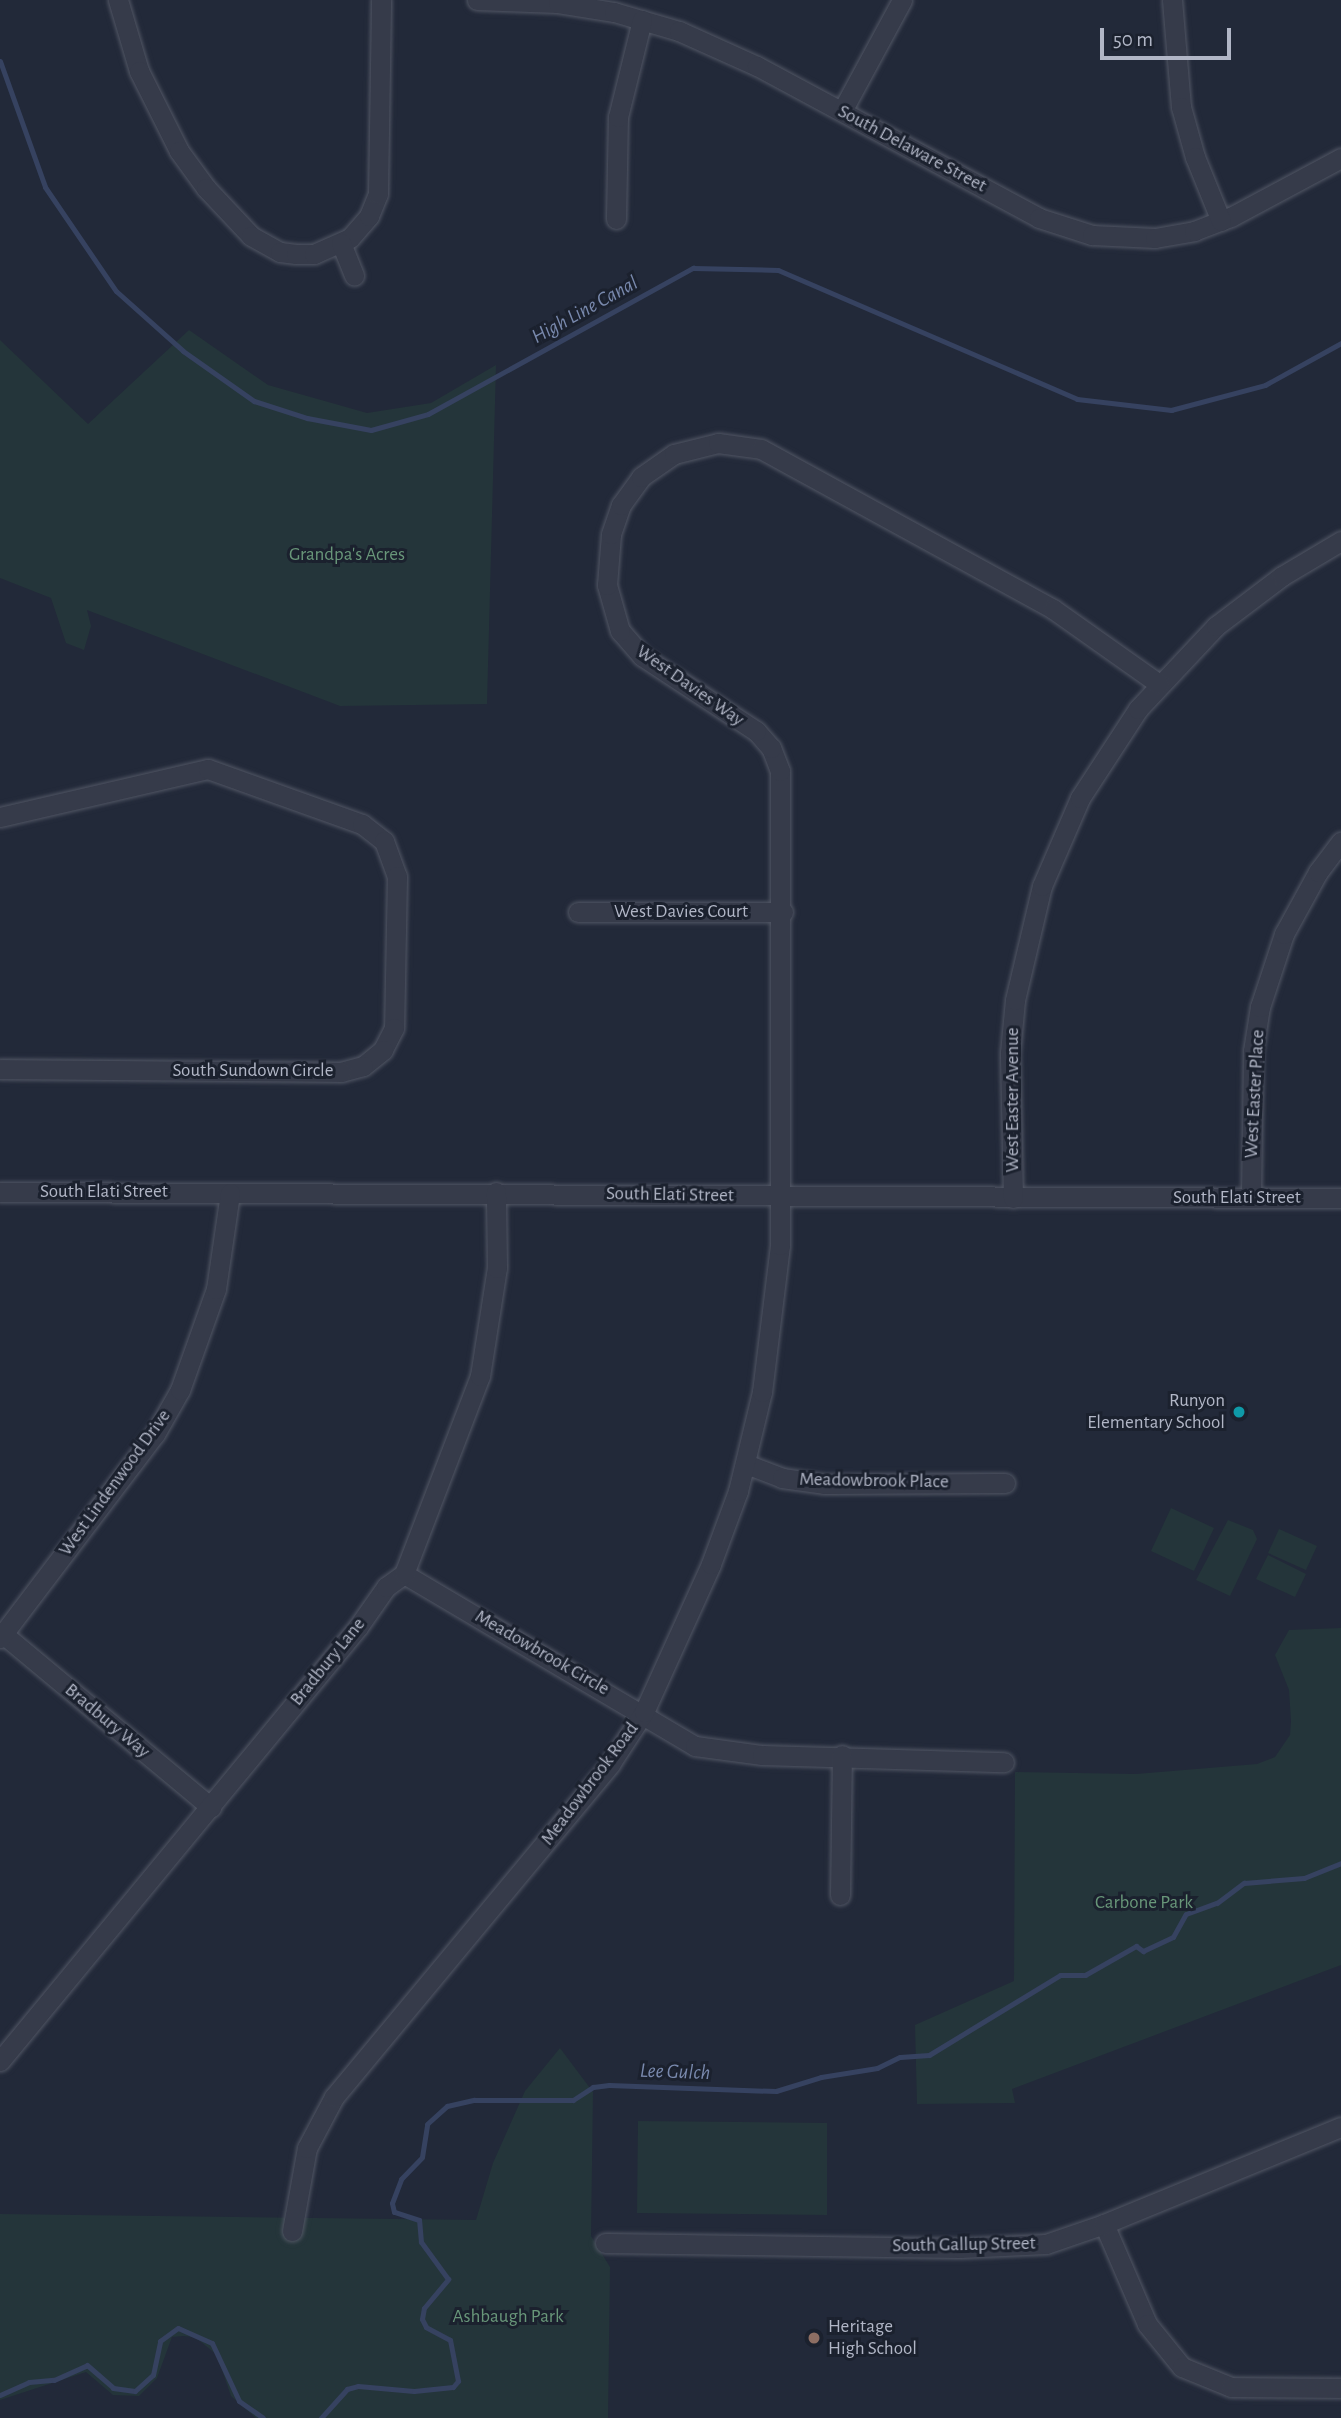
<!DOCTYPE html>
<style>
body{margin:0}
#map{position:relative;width:1341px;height:2418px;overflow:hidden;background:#222939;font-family:"Alegreya Sans",sans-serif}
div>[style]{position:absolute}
.green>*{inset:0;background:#24353a}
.stream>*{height:5px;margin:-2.5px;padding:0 2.5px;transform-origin:2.5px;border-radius:2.5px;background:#364260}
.roads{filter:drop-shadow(0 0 2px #515664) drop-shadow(0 0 2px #515664)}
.street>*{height:19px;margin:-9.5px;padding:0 9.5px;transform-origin:9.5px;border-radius:9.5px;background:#363b4a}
.dots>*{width:19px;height:19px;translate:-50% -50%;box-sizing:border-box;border:4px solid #1b212e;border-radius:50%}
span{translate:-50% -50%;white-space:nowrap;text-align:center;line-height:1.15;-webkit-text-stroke:6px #1b212e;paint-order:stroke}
.street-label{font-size:19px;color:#b1b6c6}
.park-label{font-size:19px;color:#689679}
.poi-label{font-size:19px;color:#b1b6c6}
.right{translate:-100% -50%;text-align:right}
.left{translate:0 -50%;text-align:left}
.water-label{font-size:21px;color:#7989ad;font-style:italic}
.scale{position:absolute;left:1100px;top:28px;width:131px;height:32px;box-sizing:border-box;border:4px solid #b1b6c6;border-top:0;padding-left:9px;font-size:21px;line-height:24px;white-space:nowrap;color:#b1b6c6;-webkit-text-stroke:5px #1b212e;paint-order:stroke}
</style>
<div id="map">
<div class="green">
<div style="clip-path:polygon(189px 330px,268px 385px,367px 413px,431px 403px,496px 365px,487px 704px,340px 706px,87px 610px,91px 626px,84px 650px,66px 643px,51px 598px,0 578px,0 340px,88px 424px)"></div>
<div style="clip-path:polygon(1171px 1508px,1214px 1528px,1194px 1571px,1151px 1551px)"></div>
<div style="clip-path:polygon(1228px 1520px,1253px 1530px,1257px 1539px,1230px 1596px,1196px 1580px)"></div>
<div style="clip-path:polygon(1279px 1529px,1317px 1546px,1306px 1570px,1268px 1553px)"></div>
<div style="clip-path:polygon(1268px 1555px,1306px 1574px,1295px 1597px,1256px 1579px)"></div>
<div style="clip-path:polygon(1341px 1628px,1341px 1965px,1012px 2089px,1015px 2103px,917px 2104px,915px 2025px,1014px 1981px,1015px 1772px,1136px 1774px,1257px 1764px,1275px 1757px,1290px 1735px,1291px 1721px,1289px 1690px,1275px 1655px,1289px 1630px)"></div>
<div style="clip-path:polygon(560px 2048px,593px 2092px,591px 2236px,610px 2267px,608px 2418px,256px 2418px,231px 2396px,217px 2355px,195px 2337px,183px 2336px,172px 2337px,157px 2378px,139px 2396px,113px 2395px,86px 2372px,0 2400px,0 2214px,476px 2220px,493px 2163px,525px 2091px)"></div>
<div style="clip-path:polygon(638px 2121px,827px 2123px,827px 2215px,637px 2213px)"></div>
</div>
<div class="stream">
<div style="left:0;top:61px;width:134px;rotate:70.3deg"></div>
<div style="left:45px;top:187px;width:126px;rotate:55.7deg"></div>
<div style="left:116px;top:291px;width:90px;rotate:41.8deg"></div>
<div style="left:183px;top:351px;width:87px;rotate:35.2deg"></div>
<div style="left:254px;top:401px;width:56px;rotate:17.8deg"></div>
<div style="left:307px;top:418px;width:65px;rotate:10.6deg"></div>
<div style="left:371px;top:430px;width:59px;rotate:-15.7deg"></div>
<div style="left:428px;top:414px;width:303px;rotate:-28.9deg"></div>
<div style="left:693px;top:268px;width:85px;rotate:1.3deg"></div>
<div style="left:778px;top:270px;width:326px;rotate:23.3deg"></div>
<div style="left:1077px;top:399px;width:95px;rotate:6.7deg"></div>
<div style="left:1171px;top:410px;width:97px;rotate:-14.9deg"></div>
<div style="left:1265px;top:385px;width:87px;rotate:-28.9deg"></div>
<div style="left:0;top:2395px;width:32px;rotate:-24deg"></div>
<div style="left:29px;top:2382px;width:25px;rotate:-5deg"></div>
<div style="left:54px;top:2380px;width:36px;rotate:-24deg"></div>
<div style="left:87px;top:2365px;width:35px;rotate:41deg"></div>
<div style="left:113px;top:2388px;width:22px;rotate:8deg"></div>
<div style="left:135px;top:2391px;width:24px;rotate:-42deg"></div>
<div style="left:153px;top:2375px;width:35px;rotate:-78deg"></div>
<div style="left:160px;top:2341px;width:22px;rotate:-36deg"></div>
<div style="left:178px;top:2328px;width:37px;rotate:24deg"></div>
<div style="left:212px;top:2343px;width:64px;rotate:65deg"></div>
<div style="left:239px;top:2401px;width:29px;rotate:35deg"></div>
<div style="left:321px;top:2418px;width:39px;rotate:-48deg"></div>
<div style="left:347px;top:2389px;width:11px;rotate:-15deg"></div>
<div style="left:358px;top:2386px;width:56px;rotate:5.1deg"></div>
<div style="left:414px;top:2391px;width:39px;rotate:-6deg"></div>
<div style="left:453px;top:2387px;width:8px;rotate:-50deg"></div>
<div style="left:458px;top:2381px;width:42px;rotate:-101deg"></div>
<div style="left:450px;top:2340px;width:27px;rotate:-152deg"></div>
<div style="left:426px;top:2327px;width:9px;rotate:-117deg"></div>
<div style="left:422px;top:2319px;width:11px;rotate:-80deg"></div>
<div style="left:424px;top:2308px;width:38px;rotate:-50deg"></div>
<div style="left:448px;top:2279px;width:46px;rotate:-126.1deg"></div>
<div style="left:421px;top:2242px;width:22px;rotate:-95deg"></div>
<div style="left:419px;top:2220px;width:26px;rotate:-162deg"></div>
<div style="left:394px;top:2212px;width:9px;rotate:-103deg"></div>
<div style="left:392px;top:2203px;width:26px;rotate:-69deg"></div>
<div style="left:401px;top:2179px;width:30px;rotate:-46deg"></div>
<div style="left:422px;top:2157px;width:33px;rotate:-81deg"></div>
<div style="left:427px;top:2124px;width:27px;rotate:-42deg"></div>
<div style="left:447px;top:2106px;width:28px;rotate:-13deg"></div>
<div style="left:474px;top:2100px;width:99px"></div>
<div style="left:573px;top:2100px;width:24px;rotate:-33deg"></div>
<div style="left:593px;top:2087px;width:16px;rotate:-7deg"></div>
<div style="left:609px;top:2085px;width:167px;rotate:2.1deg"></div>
<div style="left:776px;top:2091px;width:47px;rotate:-17.3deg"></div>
<div style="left:821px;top:2077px;width:57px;rotate:-9.1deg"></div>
<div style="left:877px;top:2068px;width:25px;rotate:-26deg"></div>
<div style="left:900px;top:2057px;width:29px;rotate:-4deg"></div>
<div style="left:929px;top:2055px;width:153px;rotate:-31.4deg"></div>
<div style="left:1060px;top:1975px;width:25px"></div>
<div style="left:1085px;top:1975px;width:59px;rotate:-29.6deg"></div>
<div style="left:1136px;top:1946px;width:9px;rotate:36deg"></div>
<div style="left:1143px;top:1951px;width:33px;rotate:-25deg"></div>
<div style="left:1173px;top:1937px;width:26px;rotate:-61deg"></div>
<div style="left:1186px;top:1914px;width:33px;rotate:-20deg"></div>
<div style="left:1217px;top:1903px;width:34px;rotate:-37deg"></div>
<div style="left:1244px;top:1883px;width:60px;rotate:-4.8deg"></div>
<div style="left:1304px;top:1878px;width:40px;rotate:-22deg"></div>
</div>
<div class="roads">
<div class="street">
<div style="left:118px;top:0;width:74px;rotate:73.5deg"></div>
<div style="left:139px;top:71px;width:89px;rotate:63.4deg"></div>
<div style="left:179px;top:151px;width:46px;rotate:53.9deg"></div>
<div style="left:206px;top:188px;width:66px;rotate:46.8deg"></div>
<div style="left:251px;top:236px;width:33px;rotate:29deg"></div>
<div style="left:280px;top:252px;width:16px;rotate:7deg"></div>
<div style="left:296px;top:254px;width:18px"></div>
<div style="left:314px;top:254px;width:39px;rotate:-24deg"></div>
<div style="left:350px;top:238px;width:29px;rotate:-49deg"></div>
<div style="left:369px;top:216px;width:24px;rotate:-68deg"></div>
<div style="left:378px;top:194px;width:194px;rotate:-89.1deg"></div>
<div style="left:477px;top:0;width:81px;rotate:2.1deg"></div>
<div style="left:558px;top:3px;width:57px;rotate:9.1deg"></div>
<div style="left:614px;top:12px;width:68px;rotate:16.3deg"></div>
<div style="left:679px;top:31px;width:85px;rotate:24.2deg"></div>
<div style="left:757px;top:66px;width:320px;rotate:28.3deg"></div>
<div style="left:1039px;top:218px;width:56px;rotate:17.8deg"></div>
<div style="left:1092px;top:235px;width:63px;rotate:2.7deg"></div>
<div style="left:1155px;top:238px;width:40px;rotate:-10deg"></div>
<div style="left:1194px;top:231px;width:40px;rotate:-21deg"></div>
<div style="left:1231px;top:217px;width:125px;rotate:-28.2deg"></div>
<div style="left:1172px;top:0;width:107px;rotate:85.2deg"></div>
<div style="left:1181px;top:107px;width:52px;rotate:74.4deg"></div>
<div style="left:1195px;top:157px;width:69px;rotate:67.9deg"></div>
<div style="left:842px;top:111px;width:126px;rotate:-61.6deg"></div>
<div style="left:616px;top:219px;width:102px;rotate:-88.9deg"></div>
<div style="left:618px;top:117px;width:100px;rotate:-76.1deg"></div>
<div style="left:341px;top:243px;width:35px;rotate:68deg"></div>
<div style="left:0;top:817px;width:213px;rotate:-13deg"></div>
<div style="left:208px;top:769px;width:164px;rotate:19.7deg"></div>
<div style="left:362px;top:824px;width:28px;rotate:38deg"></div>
<div style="left:384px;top:841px;width:37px;rotate:70deg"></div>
<div style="left:397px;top:876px;width:152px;rotate:91.1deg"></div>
<div style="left:394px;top:1028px;width:25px;rotate:117deg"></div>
<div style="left:383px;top:1050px;width:26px;rotate:141deg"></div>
<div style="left:363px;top:1066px;width:23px;rotate:165deg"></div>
<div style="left:341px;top:1072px;width:341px;rotate:-179.5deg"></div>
<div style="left:578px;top:912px;width:205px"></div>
<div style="left:0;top:1192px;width:1341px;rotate:0.26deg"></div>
<div style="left:1013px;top:1198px;width:145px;rotate:-91.2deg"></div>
<div style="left:1010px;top:1053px;width:53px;rotate:-84.6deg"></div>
<div style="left:1015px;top:1000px;width:117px;rotate:-76.7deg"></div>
<div style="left:1042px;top:886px;width:96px;rotate:-66.6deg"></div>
<div style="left:1080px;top:798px;width:106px;rotate:-56.9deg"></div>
<div style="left:1138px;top:709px;width:114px;rotate:-46.8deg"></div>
<div style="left:1216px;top:626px;width:83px;rotate:-37.1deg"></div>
<div style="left:1282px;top:576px;width:69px;rotate:-30.7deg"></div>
<div style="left:1251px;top:1198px;width:147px;rotate:-89.2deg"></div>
<div style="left:1253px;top:1051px;width:45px;rotate:-81deg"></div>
<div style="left:1260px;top:1007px;width:77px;rotate:-71.8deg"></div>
<div style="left:1284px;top:934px;width:71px;rotate:-61.3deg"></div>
<div style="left:1318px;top:872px;width:38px;rotate:-53deg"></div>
<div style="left:746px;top:1464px;width:39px;rotate:21deg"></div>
<div style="left:782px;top:1478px;width:42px;rotate:8.1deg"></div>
<div style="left:824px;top:1484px;width:181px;rotate:-0.3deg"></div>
<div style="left:404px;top:1574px;width:338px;rotate:30.6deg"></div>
<div style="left:695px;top:1746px;width:68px;rotate:7.7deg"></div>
<div style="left:762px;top:1755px;width:242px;rotate:1.7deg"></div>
<div style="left:3px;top:1634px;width:271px;rotate:39.8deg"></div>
<div style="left:0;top:1638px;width:256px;rotate:-52.8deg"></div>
<div style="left:155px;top:1434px;width:51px;rotate:-60.4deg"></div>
<div style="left:180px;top:1390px;width:107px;rotate:-70.4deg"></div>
<div style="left:216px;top:1289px;width:97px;rotate:-81.7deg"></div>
<div style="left:840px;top:1895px;width:140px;rotate:-89.2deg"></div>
<div style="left:0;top:2061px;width:563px;rotate:-50.48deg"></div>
<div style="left:358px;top:1627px;width:49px;rotate:-55deg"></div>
<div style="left:386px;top:1587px;width:22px;rotate:-36deg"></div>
<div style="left:404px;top:1574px;width:212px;rotate:-69deg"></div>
<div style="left:480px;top:1376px;width:109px;rotate:-81.1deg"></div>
<div style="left:497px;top:1268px;width:76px;rotate:-90.8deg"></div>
<div style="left:1104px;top:2224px;width:109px;rotate:66.7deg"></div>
<div style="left:1147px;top:2324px;width:55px;rotate:50.9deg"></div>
<div style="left:1182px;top:2367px;width:53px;rotate:22.2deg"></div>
<div style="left:1231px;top:2387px;width:110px;rotate:0.5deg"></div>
<div style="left:292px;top:2231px;width:84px;rotate:-79.8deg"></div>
<div style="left:307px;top:2148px;width:58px;rotate:-62.1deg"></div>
<div style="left:334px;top:2097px;width:433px;rotate:-50.3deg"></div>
<div style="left:610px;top:1764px;width:62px;rotate:-56.8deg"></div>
<div style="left:644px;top:1712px;width:162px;rotate:-65.6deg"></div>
<div style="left:711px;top:1564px;width:78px;rotate:-69.7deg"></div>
<div style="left:738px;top:1491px;width:102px;rotate:-76.4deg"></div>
<div style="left:762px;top:1392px;width:148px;rotate:-83deg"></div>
<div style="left:780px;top:1245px;width:474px;rotate:-90deg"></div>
<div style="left:780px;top:771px;width:25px;rotate:-111deg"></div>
<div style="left:771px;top:748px;width:23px;rotate:-131deg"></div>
<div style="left:756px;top:731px;width:136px;rotate:-146.7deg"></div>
<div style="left:642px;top:656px;width:33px;rotate:-131deg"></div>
<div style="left:620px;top:631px;width:48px;rotate:-105.8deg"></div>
<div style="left:607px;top:585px;width:51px;rotate:-85.5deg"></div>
<div style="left:611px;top:534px;width:31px;rotate:-71deg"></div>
<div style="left:621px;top:505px;width:34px;rotate:-54deg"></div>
<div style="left:641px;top:477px;width:40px;rotate:-34.9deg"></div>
<div style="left:674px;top:454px;width:45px;rotate:-14deg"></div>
<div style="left:718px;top:443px;width:43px;rotate:7.9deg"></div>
<div style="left:761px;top:449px;width:333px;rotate:28.7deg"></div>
<div style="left:1053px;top:609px;width:130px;rotate:35.3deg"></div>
<div style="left:605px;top:2243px;width:355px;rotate:0.8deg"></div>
<div style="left:960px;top:2248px;width:86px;rotate:-2.7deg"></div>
<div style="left:1046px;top:2244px;width:61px;rotate:-19deg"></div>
<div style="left:1104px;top:2224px;width:256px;rotate:-22.3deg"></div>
</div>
</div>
<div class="dots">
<div style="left:1239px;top:1412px;background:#0f9aa8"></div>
<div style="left:814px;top:2338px;background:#8d6e63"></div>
</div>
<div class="street-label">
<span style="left:912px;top:149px;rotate:28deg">South Delaware Street</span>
<span style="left:690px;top:686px;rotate:35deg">West Davies Way</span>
<span style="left:681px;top:912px">West Davies Court</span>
<span style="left:253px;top:1071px">South Sundown Circle</span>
<span style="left:1255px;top:1094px;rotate:-87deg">West Easter Place</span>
<span style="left:1013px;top:1100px;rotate:-90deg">West Easter Avenue</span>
<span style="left:104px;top:1192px">South Elati Street</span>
<span style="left:670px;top:1195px;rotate:1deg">South Elati Street</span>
<span style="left:1237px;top:1198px">South Elati Street</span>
<span style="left:874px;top:1481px;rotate:1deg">Meadowbrook Place</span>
<span style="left:115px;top:1483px;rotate:-54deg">West Lindenwood Drive</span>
<span style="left:542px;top:1653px;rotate:30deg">Meadowbrook Circle</span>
<span style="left:328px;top:1662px;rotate:-51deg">Bradbury Lane</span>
<span style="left:107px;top:1721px;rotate:40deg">Bradbury Way</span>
<span style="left:590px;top:1784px;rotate:-53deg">Meadowbrook Road</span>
<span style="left:964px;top:2245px;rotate:-1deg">South Gallup Street</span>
</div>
<div class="park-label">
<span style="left:347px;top:555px">Grandpa's Acres</span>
<span style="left:1144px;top:1903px">Carbone Park</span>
<span style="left:508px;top:2317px">Ashbaugh Park</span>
</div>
<div class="poi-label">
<span class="right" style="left:1225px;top:1412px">Runyon<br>Elementary School</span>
<span class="left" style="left:828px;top:2338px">Heritage<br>High School</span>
</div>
<div class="water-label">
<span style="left:585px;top:310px;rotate:-29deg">High Line Canal</span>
<span style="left:675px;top:2072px;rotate:2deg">Lee Gulch</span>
</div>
<div class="scale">50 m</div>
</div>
